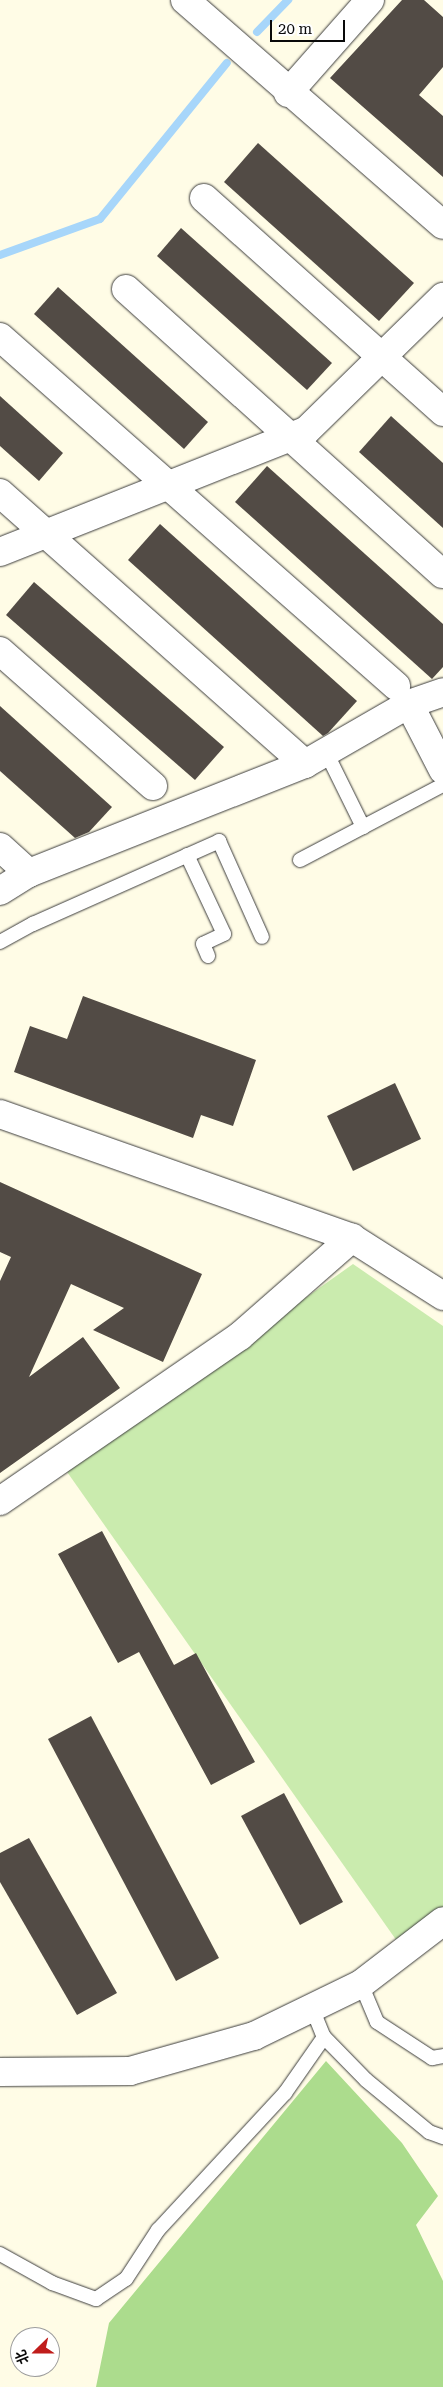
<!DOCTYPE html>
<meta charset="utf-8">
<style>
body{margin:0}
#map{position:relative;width:443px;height:2387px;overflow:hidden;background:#fffce6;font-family:"Roboto Serif","Noto Sans SC",serif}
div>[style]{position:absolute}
.green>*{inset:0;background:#caebae}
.forest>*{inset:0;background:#acdc8d}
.stream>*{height:8px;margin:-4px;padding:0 4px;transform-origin:4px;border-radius:4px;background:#a7d6fa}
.building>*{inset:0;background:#524b45}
.roads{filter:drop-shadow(0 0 1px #3c3c3c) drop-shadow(0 0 1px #3c3c3c)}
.service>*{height:14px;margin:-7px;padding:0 7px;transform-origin:7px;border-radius:7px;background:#fff}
.minor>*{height:28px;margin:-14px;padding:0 14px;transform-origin:14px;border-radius:14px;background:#fff}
span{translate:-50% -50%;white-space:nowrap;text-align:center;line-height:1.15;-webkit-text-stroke:5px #fff;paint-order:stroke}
.north{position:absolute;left:10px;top:2327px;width:50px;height:50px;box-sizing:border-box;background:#fff;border:1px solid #9d9d9d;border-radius:50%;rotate:248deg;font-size:14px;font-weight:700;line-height:20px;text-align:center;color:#090909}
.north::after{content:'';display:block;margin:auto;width:18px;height:22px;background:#c01d1b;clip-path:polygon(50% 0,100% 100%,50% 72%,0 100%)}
.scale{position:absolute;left:270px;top:20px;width:75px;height:22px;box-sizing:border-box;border:2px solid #090909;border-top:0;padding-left:6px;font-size:15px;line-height:18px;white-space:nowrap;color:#090909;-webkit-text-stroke:4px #fff;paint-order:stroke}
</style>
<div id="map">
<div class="green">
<div style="clip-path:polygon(353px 1264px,443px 1326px,443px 1907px,399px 1944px,65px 1469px)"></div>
</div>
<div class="forest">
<div style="clip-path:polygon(326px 2061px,402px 2143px,438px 2196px,416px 2225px,443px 2281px,443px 2387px,96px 2387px,109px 2323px)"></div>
</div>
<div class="stream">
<div style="left:257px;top:32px;width:45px;rotate:-45.9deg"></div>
<div style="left:0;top:255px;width:106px;rotate:-19.8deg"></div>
<div style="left:100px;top:219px;width:201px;rotate:-50.9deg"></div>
</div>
<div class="building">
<div style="clip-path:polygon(402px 0,424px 0,443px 17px,443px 67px,419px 95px,443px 116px,443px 177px,330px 78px)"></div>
<div style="clip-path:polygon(258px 143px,414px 283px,379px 321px,224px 182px)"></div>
<div style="clip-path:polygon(181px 228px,332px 363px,307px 390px,157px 256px)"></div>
<div style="clip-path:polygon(58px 287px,208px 422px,184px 449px,34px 314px)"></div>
<div style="clip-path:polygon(0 396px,63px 453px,39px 481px,0 446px)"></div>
<div style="clip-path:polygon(391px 416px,443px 463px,443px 528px,359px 452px)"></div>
<div style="clip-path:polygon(267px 466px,443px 624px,443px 667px,432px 679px,235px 502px)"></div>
<div style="clip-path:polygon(160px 524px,357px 701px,328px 733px,323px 736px,128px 560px)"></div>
<div style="clip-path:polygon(34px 582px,224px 747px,195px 780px,6px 615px)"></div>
<div style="clip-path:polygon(0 706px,112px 807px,89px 832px,75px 838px,0 771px)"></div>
<div style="clip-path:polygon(83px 996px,256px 1060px,233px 1126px,201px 1115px,193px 1138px,14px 1072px,30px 1026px,67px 1039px)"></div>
<div style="clip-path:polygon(395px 1083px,421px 1139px,353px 1171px,327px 1116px)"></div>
<div style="clip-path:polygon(0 1182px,202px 1274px,163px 1362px,93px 1330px,124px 1308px,71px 1284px,29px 1377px,83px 1337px,120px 1388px,0 1473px,0 1281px,11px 1257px,0 1252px)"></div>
<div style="clip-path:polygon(102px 1531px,174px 1665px,196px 1653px,255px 1762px,211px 1785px,139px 1652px,118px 1663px,58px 1554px)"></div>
<div style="clip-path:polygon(91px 1716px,219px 1958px,176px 1981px,48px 1739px)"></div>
<div style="clip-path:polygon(284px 1793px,343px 1902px,300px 1925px,241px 1816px)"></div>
<div style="clip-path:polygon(29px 1838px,117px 1993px,77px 2015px,0 1882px,0 1853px)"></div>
</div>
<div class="roads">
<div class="service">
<div style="left:326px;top:752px;width:84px;rotate:63.7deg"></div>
<div style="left:187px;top:855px;width:87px;rotate:64.9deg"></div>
<div style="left:224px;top:934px;width:23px;rotate:155deg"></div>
<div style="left:203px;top:944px;width:13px;rotate:67deg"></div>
<div style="left:300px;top:860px;width:161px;rotate:-27.7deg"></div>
<div style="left:0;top:942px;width:38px;rotate:-29deg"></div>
<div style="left:33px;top:924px;width:204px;rotate:-24deg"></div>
<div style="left:219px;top:841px;width:105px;rotate:65.9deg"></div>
<div style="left:361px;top:1984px;width:41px;rotate:67.2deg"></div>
<div style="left:377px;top:2022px;width:66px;rotate:33.2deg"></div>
<div style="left:432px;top:2058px;width:11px;rotate:-10deg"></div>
<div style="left:312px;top:2008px;width:31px;rotate:68deg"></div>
<div style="left:324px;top:2037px;width:60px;rotate:45.7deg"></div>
<div style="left:366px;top:2080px;width:82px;rotate:39.5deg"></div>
<div style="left:429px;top:2132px;width:15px;rotate:20deg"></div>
<div style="left:0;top:2254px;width:60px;rotate:29.1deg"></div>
<div style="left:52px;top:2283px;width:47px;rotate:20deg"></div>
<div style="left:96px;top:2299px;width:36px;rotate:-34deg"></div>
<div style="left:126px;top:2279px;width:59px;rotate:-56.9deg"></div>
<div style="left:158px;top:2230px;width:187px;rotate:-47.2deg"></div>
<div style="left:285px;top:2093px;width:68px;rotate:-55.1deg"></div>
</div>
<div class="minor">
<div style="left:185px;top:0;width:342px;rotate:41.1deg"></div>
<div style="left:288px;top:93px;width:124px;rotate:-48.6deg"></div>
<div style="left:204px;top:198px;width:321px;rotate:41.8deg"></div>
<div style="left:126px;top:289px;width:426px;rotate:42deg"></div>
<div style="left:0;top:337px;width:528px;rotate:41.39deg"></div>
<div style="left:0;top:493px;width:408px;rotate:41.6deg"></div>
<div style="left:0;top:552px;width:329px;rotate:-21.6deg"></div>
<div style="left:306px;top:431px;width:192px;rotate:-44.4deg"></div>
<div style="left:0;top:651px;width:204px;rotate:41.4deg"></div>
<div style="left:409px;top:704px;width:74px;rotate:62.7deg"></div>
<div style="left:0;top:847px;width:39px;rotate:42deg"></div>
<div style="left:0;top:891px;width:34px;rotate:-32deg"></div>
<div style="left:29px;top:873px;width:297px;rotate:-21.6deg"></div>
<div style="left:305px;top:764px;width:120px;rotate:-30deg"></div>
<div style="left:409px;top:704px;width:36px;rotate:-19deg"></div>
<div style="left:0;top:1114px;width:373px;rotate:19.4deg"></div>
<div style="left:352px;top:1238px;width:108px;rotate:32.5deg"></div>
<div style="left:0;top:1501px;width:291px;rotate:-34.5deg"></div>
<div style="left:240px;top:1336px;width:149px;rotate:-41.2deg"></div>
<div style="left:0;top:2072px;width:130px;rotate:-0.4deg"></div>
<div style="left:130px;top:2071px;width:129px;rotate:-15.8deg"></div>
<div style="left:254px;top:2036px;width:119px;rotate:-25.9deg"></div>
<div style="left:361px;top:1984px;width:103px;rotate:-37.5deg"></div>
</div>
</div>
<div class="north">北</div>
<div class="scale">20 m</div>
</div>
